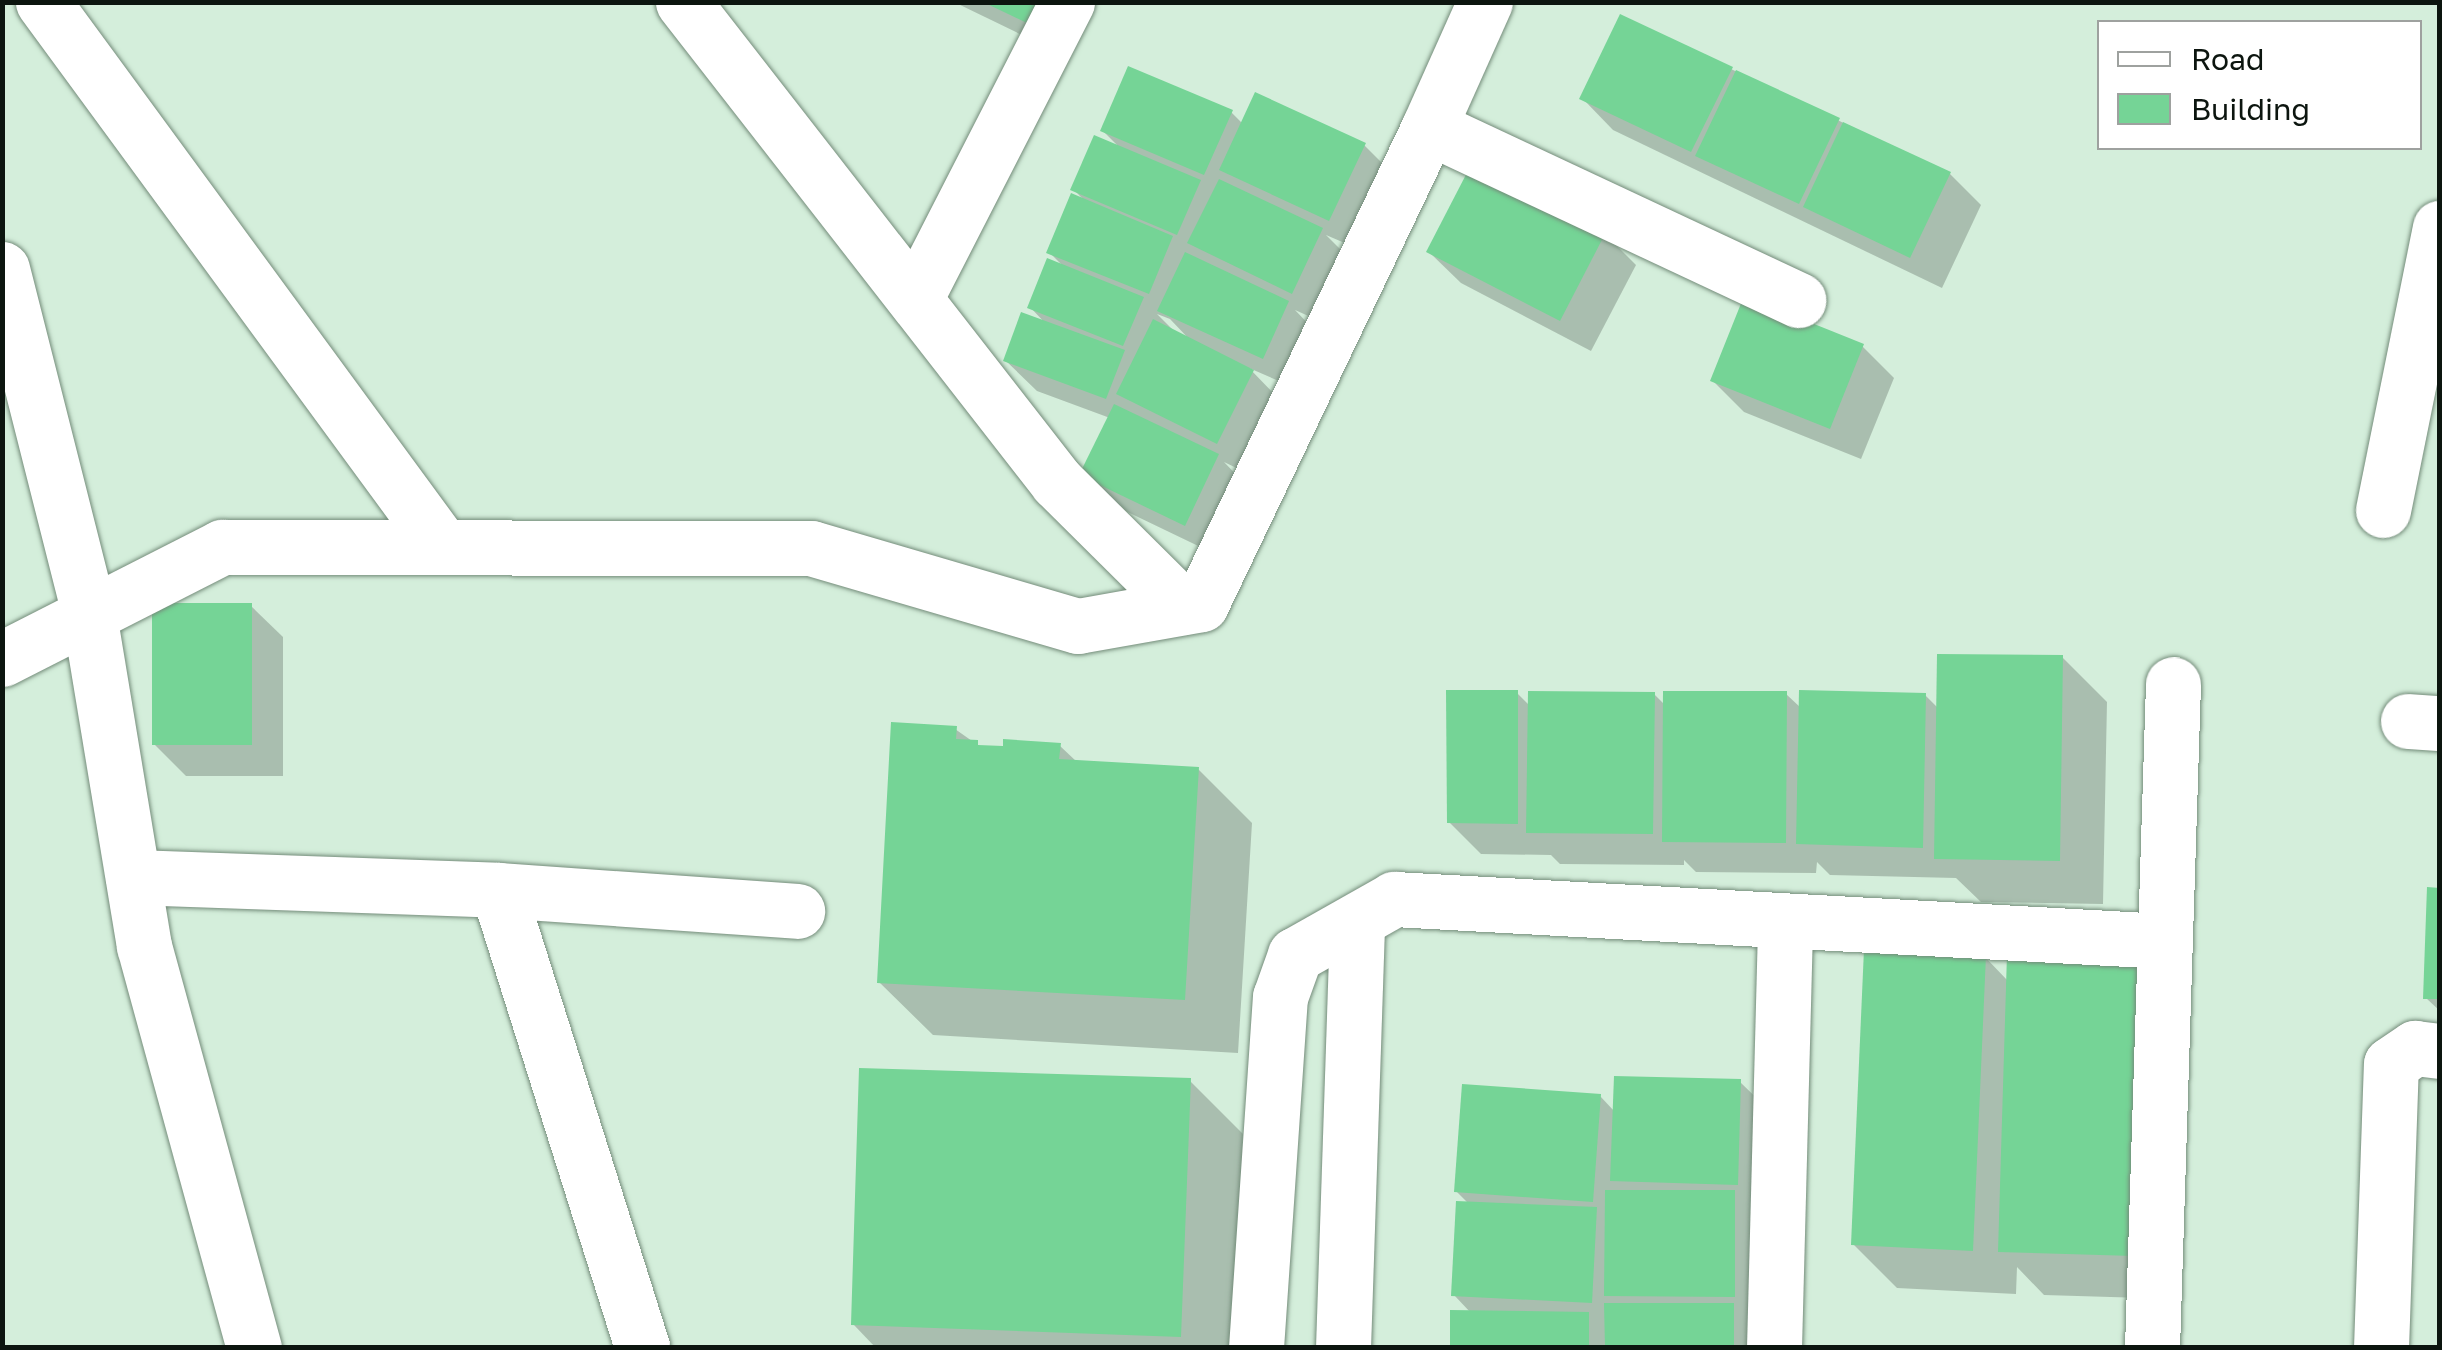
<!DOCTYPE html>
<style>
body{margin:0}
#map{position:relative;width:2442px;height:1350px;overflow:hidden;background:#d4eedb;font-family:"Golos Text",sans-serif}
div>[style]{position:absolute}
.shadow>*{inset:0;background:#0003}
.building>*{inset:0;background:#75d496}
.roads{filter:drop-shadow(0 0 2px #748c7a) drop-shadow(0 0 2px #748c7a)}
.minor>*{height:55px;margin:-27.5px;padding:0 27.5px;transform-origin:27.5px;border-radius:27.5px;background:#fff}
span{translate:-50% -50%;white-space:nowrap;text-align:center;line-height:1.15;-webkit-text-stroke:8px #fff;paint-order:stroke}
.frame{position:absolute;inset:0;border:5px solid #0c150f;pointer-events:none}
.legend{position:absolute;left:2097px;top:20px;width:325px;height:130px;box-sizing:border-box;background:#fff;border:2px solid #9ea19f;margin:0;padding:12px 18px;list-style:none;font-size:30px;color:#0c150f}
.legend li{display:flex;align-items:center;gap:20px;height:50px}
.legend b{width:50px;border:2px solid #9ea19f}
</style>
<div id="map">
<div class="shadow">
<div style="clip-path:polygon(954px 2px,1076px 2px,1061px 54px)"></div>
<div style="clip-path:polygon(1731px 69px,1950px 174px,1981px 205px,1942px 288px,1613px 130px,1582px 98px)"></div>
<div style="clip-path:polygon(evenodd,1231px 112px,1243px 124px,1364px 145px,1396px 177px,1361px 250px,1326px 235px,1353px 262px,1324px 323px,1295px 310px,1319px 335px,1295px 388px,1249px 368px,1284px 404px,1249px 474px,1224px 462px,1249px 488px,1217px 555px,1113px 505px,1082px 474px,1110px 418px,1037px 391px,1005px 360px,1046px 324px,1030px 307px,1065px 268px,1049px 252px,1086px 202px,1073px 189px,1120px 148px,1103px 131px,1231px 112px,1157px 314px,1170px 319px,1190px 340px,1174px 331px,1157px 314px)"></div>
<div style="clip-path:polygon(1605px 234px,1636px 265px,1591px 351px,1461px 283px,1429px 252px)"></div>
<div style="clip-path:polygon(1862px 346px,1894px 378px,1861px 459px,1744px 412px,1713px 381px)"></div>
<div style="clip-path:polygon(251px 606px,283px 637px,283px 776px,186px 776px,154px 744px)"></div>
<div style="clip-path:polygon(2062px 657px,2107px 702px,2103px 904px,1981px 902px,1956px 878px,1830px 875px,1817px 862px,1816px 873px,1696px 872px,1684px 860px,1684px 865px,1560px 864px,1551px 855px,1481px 854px,1449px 822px,1517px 693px,1530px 706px,1654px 694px,1666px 706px,1786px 694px,1801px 708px,1925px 695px,1939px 709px)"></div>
<div style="clip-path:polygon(955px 729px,982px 748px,1059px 745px,1077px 762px,1198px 769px,1252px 823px,1238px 1053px,933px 1035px,879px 982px)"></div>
<div style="clip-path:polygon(2440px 890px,2440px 1011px,2426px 998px)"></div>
<div style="clip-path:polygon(1985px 957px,2008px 981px,2177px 1299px,2044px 1295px,2017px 1267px,2016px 1294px,1897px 1288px,1853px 1244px)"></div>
<div style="clip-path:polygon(1190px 1081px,1243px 1134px,1235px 1348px,876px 1348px,853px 1324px)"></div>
<div style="clip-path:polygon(1740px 1082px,1772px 1113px,1764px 1348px,1452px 1348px,1471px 1313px,1454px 1295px,1469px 1204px,1456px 1191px,1600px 1096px,1615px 1112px)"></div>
</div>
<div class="building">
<div style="clip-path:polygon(983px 2px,1039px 2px,1029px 24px)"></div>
<div style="clip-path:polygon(1620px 14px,1733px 67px,1691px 152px,1579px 99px)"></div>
<div style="clip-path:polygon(1128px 66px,1233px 110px,1204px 175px,1100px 131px)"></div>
<div style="clip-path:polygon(1736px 70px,1840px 118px,1799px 204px,1695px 156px)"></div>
<div style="clip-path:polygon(1255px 92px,1366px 143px,1329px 221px,1219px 170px)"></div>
<div style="clip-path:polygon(1843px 122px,1951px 172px,1910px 258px,1803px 207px)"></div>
<div style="clip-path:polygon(1094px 135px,1201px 180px,1177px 235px,1070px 190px)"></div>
<div style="clip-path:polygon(1472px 163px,1606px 232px,1560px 321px,1426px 252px)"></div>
<div style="clip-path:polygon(1219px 179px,1323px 228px,1292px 294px,1187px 243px)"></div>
<div style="clip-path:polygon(1071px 193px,1173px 236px,1149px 294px,1046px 253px)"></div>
<div style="clip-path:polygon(1185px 252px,1289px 301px,1263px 359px,1157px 311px)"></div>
<div style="clip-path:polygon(1047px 258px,1144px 297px,1123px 346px,1027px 308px)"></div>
<div style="clip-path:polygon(1744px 296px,1864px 344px,1830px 429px,1710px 381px)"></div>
<div style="clip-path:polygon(1021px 312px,1125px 350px,1106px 399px,1003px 361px)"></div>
<div style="clip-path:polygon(1153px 319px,1254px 370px,1217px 444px,1116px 394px)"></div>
<div style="clip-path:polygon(1114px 404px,1219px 454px,1185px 526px,1079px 475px)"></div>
<div style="clip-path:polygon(152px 603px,252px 603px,252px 745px,152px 745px)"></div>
<div style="clip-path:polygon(1937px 654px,2063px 655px,2060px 861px,1934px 859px)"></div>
<div style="clip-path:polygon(1446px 690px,1518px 690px,1518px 824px,1447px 823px)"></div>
<div style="clip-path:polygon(1799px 690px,1926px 693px,1923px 848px,1796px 844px)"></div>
<div style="clip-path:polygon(1528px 691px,1655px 692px,1653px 834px,1526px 833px)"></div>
<div style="clip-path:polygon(1663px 691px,1787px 691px,1786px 843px,1662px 842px)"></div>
<div style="clip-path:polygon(891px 722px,957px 726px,956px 739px,978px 740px,978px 745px,1003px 746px,1003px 739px,1061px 743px,1059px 759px,1199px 767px,1185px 1000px,877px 983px)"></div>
<div style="clip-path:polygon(2427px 887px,2440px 888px,2440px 999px,2423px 999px)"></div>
<div style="clip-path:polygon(1864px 949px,1986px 955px,1973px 1251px,1851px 1245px)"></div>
<div style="clip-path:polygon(2007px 954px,2143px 958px,2134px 1256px,1998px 1252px)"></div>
<div style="clip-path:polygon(859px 1068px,1191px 1078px,1181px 1337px,851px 1325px)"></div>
<div style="clip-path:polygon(1614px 1076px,1741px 1079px,1738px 1185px,1610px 1181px)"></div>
<div style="clip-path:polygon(1462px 1084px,1601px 1094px,1593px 1202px,1454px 1192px)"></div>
<div style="clip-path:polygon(1605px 1190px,1735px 1190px,1735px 1297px,1604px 1296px)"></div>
<div style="clip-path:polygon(1456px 1201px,1597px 1207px,1592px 1303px,1451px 1296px)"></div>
<div style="clip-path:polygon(1604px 1303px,1734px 1303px,1734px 1348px,1605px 1348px)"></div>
<div style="clip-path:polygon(1450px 1310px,1589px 1312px,1589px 1348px,1450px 1348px)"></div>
</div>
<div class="roads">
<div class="minor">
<div style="left:43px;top:2px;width:675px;rotate:53.74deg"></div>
<div style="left:683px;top:2px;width:609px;rotate:52.08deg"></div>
<div style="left:1057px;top:482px;width:177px;rotate:44.8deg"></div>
<div style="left:1429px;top:127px;width:408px;rotate:25.1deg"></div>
<div style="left:2px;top:269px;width:356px;rotate:75.8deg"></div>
<div style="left:89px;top:614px;width:337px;rotate:80.6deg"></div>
<div style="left:144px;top:946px;width:417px;rotate:74.7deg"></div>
<div style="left:915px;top:299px;width:334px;rotate:-62.9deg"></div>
<div style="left:2383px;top:510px;width:288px;rotate:-78.6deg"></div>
<div style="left:2px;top:659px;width:247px;rotate:-27deg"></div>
<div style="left:222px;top:547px;width:589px;rotate:0.1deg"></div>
<div style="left:811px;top:548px;width:278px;rotate:16.3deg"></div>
<div style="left:1078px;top:626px;width:125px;rotate:-10.1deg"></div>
<div style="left:1201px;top:604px;width:529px;rotate:-64.45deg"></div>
<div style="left:1429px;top:127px;width:137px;rotate:-65.9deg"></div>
<div style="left:2408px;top:721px;width:32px;rotate:4deg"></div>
<div style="left:133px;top:877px;width:365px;rotate:2deg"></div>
<div style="left:498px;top:890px;width:300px;rotate:4deg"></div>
<div style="left:498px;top:890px;width:480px;rotate:72.5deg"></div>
<div style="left:1256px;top:1348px;width:352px;rotate:-86.1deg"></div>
<div style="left:1280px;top:997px;width:45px;rotate:-70.3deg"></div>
<div style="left:1295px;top:955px;width:114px;rotate:-29.5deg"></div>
<div style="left:1394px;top:899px;width:772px;rotate:3.12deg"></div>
<div style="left:1343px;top:1348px;width:427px;rotate:-88.1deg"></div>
<div style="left:1774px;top:1348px;width:427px;rotate:-88.5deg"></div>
<div style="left:2152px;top:1348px;width:664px;rotate:-88.19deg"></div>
<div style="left:2381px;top:1348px;width:284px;rotate:-88deg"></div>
<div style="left:2391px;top:1064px;width:29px;rotate:-34deg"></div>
<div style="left:2415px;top:1048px;width:25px;rotate:7deg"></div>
</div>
</div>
<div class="frame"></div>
<ul class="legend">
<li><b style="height:12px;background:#fff"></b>Road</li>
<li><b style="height:28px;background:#75d496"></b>Building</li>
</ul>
</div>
